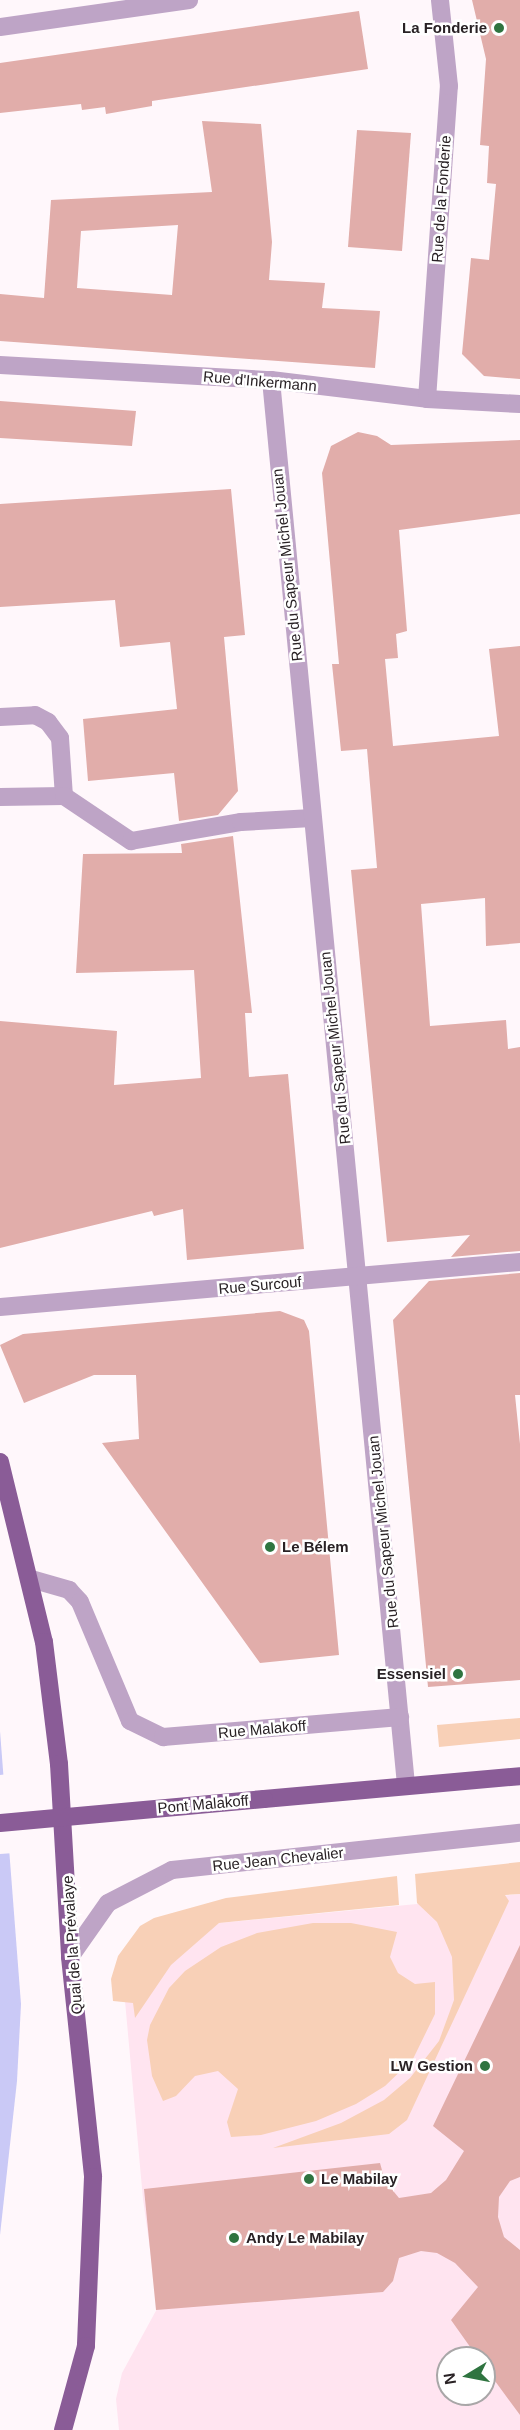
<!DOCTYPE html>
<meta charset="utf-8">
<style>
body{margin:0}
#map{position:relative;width:520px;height:2430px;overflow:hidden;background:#fff7fb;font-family:Helvetica,sans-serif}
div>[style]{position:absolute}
.built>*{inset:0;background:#ffe4f0}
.green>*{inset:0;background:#f8d0b7}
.water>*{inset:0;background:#cac9f6}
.pier>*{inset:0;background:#fff7fb}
.building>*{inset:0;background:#e1adaa}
.service>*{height:18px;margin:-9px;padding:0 9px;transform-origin:9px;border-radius:9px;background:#bea4c6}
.minor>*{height:18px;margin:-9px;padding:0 9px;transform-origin:9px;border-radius:9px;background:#bea4c6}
.tertiary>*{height:18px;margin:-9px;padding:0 9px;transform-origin:9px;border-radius:9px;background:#bea4c6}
.primary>*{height:18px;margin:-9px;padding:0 9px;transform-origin:9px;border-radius:9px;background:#8a5c97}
.primary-bridge>*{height:18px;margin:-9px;padding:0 9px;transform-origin:9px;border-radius:9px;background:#8a5c97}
.dots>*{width:16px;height:16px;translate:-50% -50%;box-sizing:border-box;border:3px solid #fff;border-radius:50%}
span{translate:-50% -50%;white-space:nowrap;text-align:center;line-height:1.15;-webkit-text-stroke:5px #fff;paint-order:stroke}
.poi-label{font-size:15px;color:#292225;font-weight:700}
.right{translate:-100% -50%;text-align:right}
.left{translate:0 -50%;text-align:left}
.street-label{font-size:15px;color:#292225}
.north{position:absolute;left:436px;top:2346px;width:60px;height:60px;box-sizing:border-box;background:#fff;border:2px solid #a9a7a8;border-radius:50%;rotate:260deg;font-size:16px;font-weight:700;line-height:24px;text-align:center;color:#292225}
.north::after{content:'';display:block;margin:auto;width:21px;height:27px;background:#2f7440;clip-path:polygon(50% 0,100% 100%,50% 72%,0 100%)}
</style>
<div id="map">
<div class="built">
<div style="clip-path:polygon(evenodd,520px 1894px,520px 2430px,119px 2430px,116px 2399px,122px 2373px,158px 2307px,143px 2199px,123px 1979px,219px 1923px,520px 1894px,448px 2358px,484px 2358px,484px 2394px,448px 2394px,448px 2358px)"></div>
</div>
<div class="green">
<div style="clip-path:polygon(520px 1718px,520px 1739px,439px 1747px,437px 1725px)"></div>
<div style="clip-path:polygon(520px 1862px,520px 1894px,505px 1895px,509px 1901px,407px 2120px,389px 2134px,273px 2148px,341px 2123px,384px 2100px,410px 2078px,439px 2041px,454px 2000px,452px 1957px,437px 1922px,417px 1903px,415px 1874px)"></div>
<div style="clip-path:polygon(397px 1876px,399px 1905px,219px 1923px,171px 1965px,135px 2018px,133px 2003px,113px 2001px,111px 1979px,118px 1956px,140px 1926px,154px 1918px,226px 1898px)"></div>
<div style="clip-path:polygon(313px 1923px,351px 1923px,397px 1932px,390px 1957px,398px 1973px,415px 1984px,435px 1982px,435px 2014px,413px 2059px,385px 2086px,356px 2104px,316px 2121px,261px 2135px,231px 2137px,227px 2122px,238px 2089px,218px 2071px,195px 2076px,176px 2096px,163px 2101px,152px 2076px,147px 2040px,150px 2025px,169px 1988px,185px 1971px,221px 1947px,257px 1933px)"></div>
</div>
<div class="water">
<div style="clip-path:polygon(0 1731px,21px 2004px,17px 2081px,0 2235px)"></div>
</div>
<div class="pier">
<div style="clip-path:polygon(8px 1774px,14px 1853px,0 1854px,0 1775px)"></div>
</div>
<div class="building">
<div style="clip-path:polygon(472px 0,520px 0,520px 379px,484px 376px,462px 354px,471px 258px,489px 260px,496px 184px,487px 183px,489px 146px,480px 145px,486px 59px)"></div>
<div style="clip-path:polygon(359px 11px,368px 69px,152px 101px,152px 106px,106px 114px,105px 107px,82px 110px,81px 104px,0 113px,0 63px)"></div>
<div style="clip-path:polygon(evenodd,202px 121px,261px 124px,272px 242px,269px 280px,325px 283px,322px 308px,380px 311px,375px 368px,0 341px,0 294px,44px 298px,51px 200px,212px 192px,202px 121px,178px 225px,172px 295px,77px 288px,81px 231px,178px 225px)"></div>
<div style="clip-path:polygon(357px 130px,411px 133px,402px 251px,348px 247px)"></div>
<div style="clip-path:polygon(0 401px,136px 411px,132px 446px,0 438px)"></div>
<div style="clip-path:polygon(358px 432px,377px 436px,391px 445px,520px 440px,520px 514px,399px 530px,407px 631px,396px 634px,398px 658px,385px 659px,393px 746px,499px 736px,489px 649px,520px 646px,520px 943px,486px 946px,485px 898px,421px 904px,430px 1026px,506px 1020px,508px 1049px,520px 1047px,520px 1251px,451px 1257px,470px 1235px,387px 1242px,351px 870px,377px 868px,367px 749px,341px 751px,332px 664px,339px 664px,322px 473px,331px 446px)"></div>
<div style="clip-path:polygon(231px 489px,245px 635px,224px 637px,238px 791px,218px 815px,179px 821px,174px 773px,88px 781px,83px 719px,177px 709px,170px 642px,120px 647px,115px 600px,0 607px,0 504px)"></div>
<div style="clip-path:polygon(233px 836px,252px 1013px,245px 1013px,249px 1077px,288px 1074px,304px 1249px,187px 1260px,183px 1209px,154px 1216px,152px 1211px,0 1248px,0 1021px,117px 1031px,114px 1085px,201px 1078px,194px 970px,76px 973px,83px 854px,182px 853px,181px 844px)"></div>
<div style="clip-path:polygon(520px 1273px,520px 1395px,515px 1395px,520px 1444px,520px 1680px,428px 1687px,393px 1320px,429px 1281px)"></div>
<div style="clip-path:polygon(280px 1311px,304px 1320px,309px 1331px,339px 1655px,260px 1663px,102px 1443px,139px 1439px,136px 1375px,94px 1375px,24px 1403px,0 1345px,23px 1334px)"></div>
<div style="clip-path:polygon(520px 1945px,520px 2177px,510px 2181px,499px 2197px,498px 2217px,504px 2237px,520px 2250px,520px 2415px,484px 2366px,484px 2358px,478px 2358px,451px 2320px,478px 2287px,455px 2263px,437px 2253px,421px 2251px,399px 2258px,393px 2281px,383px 2292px,156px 2310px,144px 2189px,380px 2163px,385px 2181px,399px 2198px,431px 2193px,446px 2180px,464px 2151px,433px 2126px)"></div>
</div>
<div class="service">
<div style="left:0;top:717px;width:35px;rotate:-3deg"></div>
<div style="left:35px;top:715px;width:15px;rotate:28deg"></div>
<div style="left:48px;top:722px;width:20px;rotate:53deg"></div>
<div style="left:60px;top:738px;width:58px;rotate:86.1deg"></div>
<div style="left:64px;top:796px;width:64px;rotate:179.1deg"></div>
<div style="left:64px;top:796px;width:81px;rotate:33.9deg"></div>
<div style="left:131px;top:841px;width:112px;rotate:-9.8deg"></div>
<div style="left:241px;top:822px;width:71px;rotate:-3.2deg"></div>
</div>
<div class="minor">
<div style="left:0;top:27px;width:191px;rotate:-8.1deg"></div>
<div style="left:0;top:365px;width:271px;rotate:3.2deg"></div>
<div style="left:271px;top:380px;width:157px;rotate:6.9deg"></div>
<div style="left:427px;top:399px;width:93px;rotate:3.1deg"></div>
<div style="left:271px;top:380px;width:1411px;rotate:84.51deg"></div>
<div style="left:427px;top:399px;width:314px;rotate:-86deg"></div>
<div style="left:449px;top:86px;width:86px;rotate:-96deg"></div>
<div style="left:0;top:1307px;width:522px;rotate:-4.95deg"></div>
<div style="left:31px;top:1579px;width:40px;rotate:16deg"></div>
<div style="left:69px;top:1590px;width:16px;rotate:47deg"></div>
<div style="left:80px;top:1602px;width:129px;rotate:67.2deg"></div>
<div style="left:130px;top:1721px;width:37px;rotate:26deg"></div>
<div style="left:163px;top:1737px;width:238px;rotate:-4.8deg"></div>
</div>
<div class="tertiary">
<div style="left:70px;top:1957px;width:66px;rotate:-54.9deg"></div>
<div style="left:108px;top:1903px;width:72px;rotate:-27.3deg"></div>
<div style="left:172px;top:1870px;width:350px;rotate:-6.1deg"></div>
</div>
<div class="primary">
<div style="left:0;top:1462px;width:185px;rotate:76.3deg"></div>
<div style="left:44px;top:1642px;width:123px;rotate:83deg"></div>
<div style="left:59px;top:1764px;width:193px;rotate:86.7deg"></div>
<div style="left:70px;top:1957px;width:221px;rotate:84deg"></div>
<div style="left:93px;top:2177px;width:169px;rotate:92.4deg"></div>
<div style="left:86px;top:2346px;width:87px;rotate:105.3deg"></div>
<div style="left:264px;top:1799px;width:257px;rotate:-5.1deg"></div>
</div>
<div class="primary-bridge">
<div style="left:0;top:1823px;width:265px;rotate:-5.2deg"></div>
</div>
<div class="dots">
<div style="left:499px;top:28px;background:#2f7440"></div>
<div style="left:270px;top:1547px;background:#2f7440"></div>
<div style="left:458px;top:1674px;background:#2f7440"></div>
<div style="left:485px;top:2066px;background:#2f7440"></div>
<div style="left:309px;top:2179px;background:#2f7440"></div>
<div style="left:234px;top:2238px;background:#2f7440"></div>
</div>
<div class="poi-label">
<span class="right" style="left:487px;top:28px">La Fonderie</span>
<span class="left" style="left:282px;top:1547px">Le Bélem</span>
<span class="right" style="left:446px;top:1674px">Essensiel</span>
<span class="right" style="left:473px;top:2066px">LW Gestion</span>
<span class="left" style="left:321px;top:2179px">Le Mabilay</span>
<span class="left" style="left:246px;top:2238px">Andy Le Mabilay</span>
</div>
<div class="street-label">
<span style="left:441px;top:199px;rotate:-86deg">Rue de la Fonderie</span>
<span style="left:260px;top:381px;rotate:5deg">Rue d'Inkermann</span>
<span style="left:287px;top:565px;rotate:-96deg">Rue du Sapeur Michel Jouan</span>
<span style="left:335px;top:1048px;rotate:-96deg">Rue du Sapeur Michel Jouan</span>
<span style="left:260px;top:1285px;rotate:-5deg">Rue Surcouf</span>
<span style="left:383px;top:1532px;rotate:-96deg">Rue du Sapeur Michel Jouan</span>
<span style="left:262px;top:1729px;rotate:-5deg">Rue Malakoff</span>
<span style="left:203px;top:1804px;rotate:-5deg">Pont Malakoff</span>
<span style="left:278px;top:1859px;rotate:-6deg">Rue Jean Chevalier</span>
<span style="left:72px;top:1945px;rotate:-94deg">Quai de la Prévalaye</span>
</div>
<div class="north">N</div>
</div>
